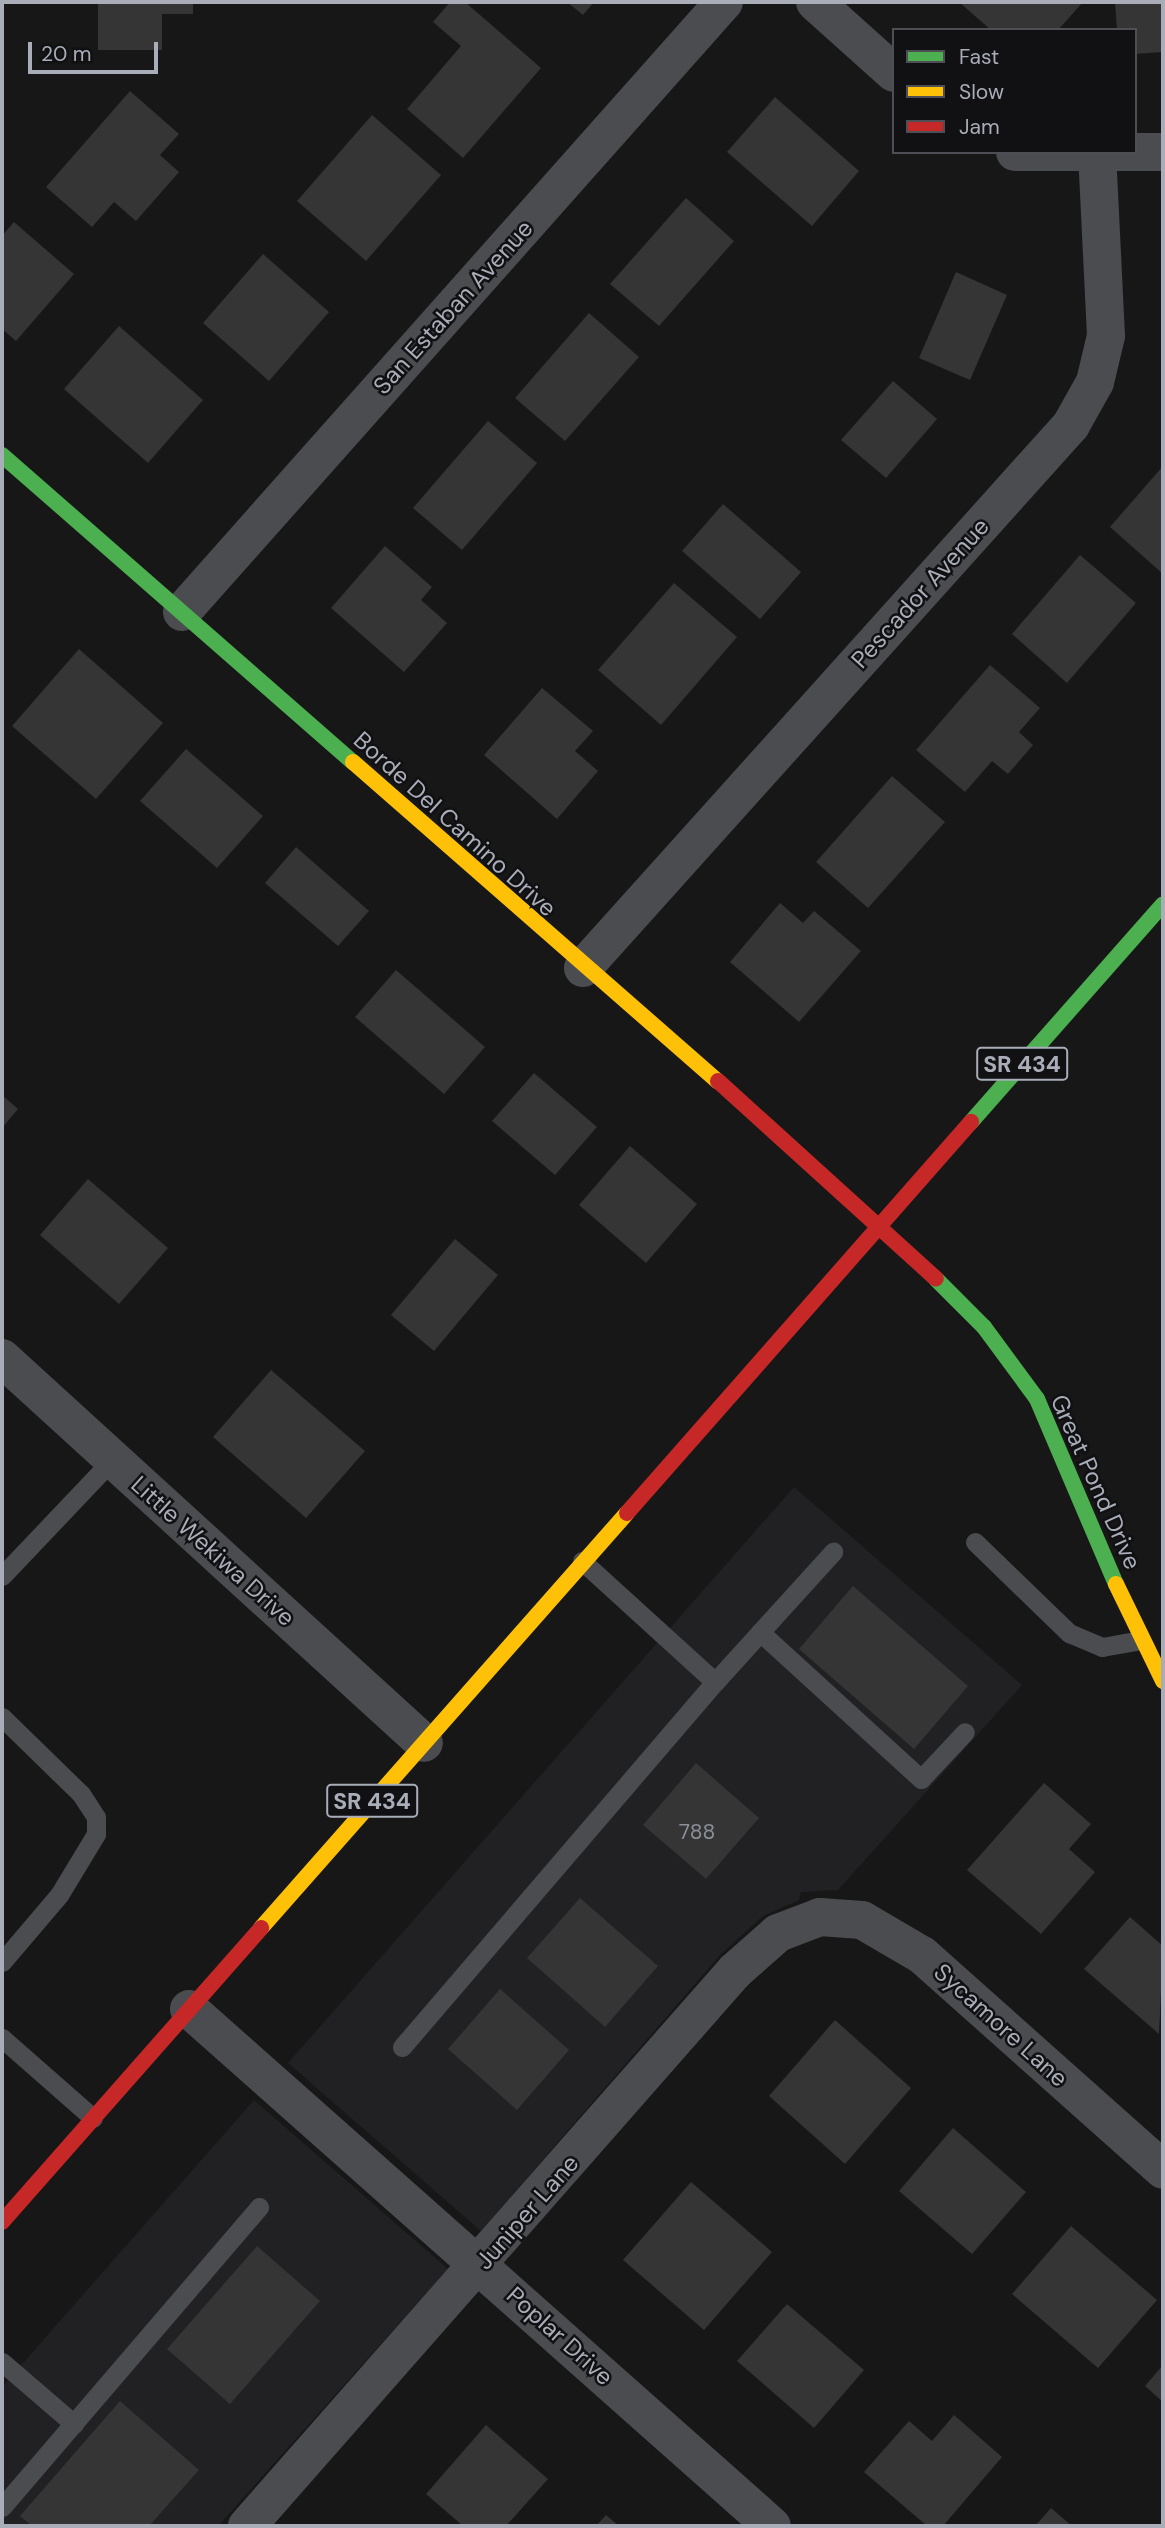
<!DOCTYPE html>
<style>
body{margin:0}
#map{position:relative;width:1165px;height:2528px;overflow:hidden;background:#171717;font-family:"DM Sans",sans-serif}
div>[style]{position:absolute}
.built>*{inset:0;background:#212123}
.building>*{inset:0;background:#353536}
.lane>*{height:19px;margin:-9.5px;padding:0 9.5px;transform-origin:9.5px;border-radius:9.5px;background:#4b4c50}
.street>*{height:38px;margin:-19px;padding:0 19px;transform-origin:19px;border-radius:19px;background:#4b4c50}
.fast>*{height:16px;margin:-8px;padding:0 8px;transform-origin:8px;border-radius:8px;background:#4caf50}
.slow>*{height:16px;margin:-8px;padding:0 8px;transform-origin:8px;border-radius:8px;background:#ffc107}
.jam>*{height:16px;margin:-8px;padding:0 8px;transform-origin:8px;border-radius:8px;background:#c62828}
span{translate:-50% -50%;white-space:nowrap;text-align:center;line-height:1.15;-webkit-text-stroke:5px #111113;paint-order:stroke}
.number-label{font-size:21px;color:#8b8f98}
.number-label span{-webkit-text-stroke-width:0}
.shield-label span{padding:2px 5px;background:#111113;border:2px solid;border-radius:5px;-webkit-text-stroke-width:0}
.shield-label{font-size:23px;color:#a8adb8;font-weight:700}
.street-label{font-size:24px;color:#a8adb8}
.frame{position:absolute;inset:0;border:4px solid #a8adb8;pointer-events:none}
.legend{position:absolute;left:892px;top:28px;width:245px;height:126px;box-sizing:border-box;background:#111113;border:2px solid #4d4f55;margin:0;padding:9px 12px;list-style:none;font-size:21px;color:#a8adb8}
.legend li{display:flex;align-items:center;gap:14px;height:35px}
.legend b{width:35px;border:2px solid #4d4f55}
.scale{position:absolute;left:28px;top:42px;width:130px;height:32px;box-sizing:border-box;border:4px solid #a8adb8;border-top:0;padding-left:9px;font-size:21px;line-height:24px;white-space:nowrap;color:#a8adb8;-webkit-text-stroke:5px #111113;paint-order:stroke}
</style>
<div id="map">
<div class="built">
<div style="clip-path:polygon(794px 1487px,1022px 1685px,838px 1890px,801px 1892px,799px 1900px,763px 1916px,721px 1954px,481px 2231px,288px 2063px)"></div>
<div style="clip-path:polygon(254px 2100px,448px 2269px,218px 2526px,2px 2526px,2px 2387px)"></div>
</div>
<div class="building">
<div style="clip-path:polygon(98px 2px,193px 2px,193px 14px,162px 14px,162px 50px,98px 50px)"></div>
<div style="clip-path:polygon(450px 2px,465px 2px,541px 68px,463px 158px,407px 109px,461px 46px,433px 22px)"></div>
<div style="clip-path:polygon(567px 2px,594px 2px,583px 15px)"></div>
<div style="clip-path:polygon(959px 2px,1083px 2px,1058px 30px,991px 30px)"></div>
<div style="clip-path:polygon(1115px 2px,1163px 2px,1163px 52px,1135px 54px,1135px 30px,1117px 30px)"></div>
<div style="clip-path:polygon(130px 91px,179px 134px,160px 155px,179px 172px,136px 221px,114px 202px,92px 227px,46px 187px)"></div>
<div style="clip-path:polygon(775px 97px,859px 171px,812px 226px,727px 152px)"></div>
<div style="clip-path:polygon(372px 115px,441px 175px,366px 261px,297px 201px)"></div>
<div style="clip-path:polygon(686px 198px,734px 241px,659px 326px,610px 284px)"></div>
<div style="clip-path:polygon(14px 222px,74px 274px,16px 341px,2px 329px,2px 236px)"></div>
<div style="clip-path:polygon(263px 254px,329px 312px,269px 381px,203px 323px)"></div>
<div style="clip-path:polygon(956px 272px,1007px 295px,970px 380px,919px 358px)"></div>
<div style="clip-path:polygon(589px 313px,639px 357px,565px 441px,515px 398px)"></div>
<div style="clip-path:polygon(119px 326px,203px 400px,148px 463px,64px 389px)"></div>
<div style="clip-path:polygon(893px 381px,937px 419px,886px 478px,841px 440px)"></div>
<div style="clip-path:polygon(488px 421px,537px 463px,462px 550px,413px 508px)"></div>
<div style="clip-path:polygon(1163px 466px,1163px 574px,1110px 527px)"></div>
<div style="clip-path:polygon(723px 504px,801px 572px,760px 619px,682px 551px)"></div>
<div style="clip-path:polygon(385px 546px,432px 587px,421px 600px,447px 623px,404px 672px,331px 608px)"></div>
<div style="clip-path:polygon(1080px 555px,1136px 603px,1067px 683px,1012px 634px)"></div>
<div style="clip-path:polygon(674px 583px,737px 637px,661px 725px,598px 670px)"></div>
<div style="clip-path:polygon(79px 649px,163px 723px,96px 799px,12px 726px)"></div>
<div style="clip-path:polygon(990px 665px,1040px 708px,1019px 732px,1033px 745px,1008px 774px,992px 761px,965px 792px,916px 750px)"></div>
<div style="clip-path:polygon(542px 688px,593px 731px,575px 751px,598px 771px,557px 819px,484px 755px)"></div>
<div style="clip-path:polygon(186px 749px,263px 816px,217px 868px,140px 801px)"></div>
<div style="clip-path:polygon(892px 776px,945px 822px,868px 908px,816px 862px)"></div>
<div style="clip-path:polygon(296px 847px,369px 911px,338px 946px,265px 883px)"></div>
<div style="clip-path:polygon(780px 903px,803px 923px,814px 911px,861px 951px,799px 1022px,730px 962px)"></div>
<div style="clip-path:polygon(396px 970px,485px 1047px,444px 1094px,355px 1017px)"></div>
<div style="clip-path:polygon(534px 1073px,597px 1127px,555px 1175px,492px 1121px)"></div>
<div style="clip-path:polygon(2px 1095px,18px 1109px,2px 1128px)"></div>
<div style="clip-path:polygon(630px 1146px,697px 1204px,646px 1263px,579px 1205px)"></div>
<div style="clip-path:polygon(88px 1179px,168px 1248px,119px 1304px,40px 1235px)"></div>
<div style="clip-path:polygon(455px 1239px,498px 1275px,434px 1351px,391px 1315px)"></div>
<div style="clip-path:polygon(271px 1370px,365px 1451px,306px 1518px,213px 1437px)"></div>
<div style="clip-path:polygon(853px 1586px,968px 1686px,914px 1749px,799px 1649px)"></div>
<div style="clip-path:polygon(696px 1763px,759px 1818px,706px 1879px,643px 1825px)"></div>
<div style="clip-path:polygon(1044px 1783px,1091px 1824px,1069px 1849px,1095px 1872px,1041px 1934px,967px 1870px)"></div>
<div style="clip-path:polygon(580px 1898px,658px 1966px,605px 2027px,527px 1958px)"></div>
<div style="clip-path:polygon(1130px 1917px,1163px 1946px,1159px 2034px,1084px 1969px)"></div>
<div style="clip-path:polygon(500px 1989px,569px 2050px,517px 2110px,448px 2049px)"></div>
<div style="clip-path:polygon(835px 2020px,911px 2088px,845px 2164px,769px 2096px)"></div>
<div style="clip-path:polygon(953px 2128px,1026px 2192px,972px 2254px,899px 2191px)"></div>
<div style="clip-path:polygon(691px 2182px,772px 2252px,704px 2330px,623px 2260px)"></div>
<div style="clip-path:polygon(1071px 2226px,1157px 2300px,1098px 2368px,1012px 2294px)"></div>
<div style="clip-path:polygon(257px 2246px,320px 2301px,230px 2404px,167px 2349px)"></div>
<div style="clip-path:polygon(787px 2304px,864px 2370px,814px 2428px,737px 2361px)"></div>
<div style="clip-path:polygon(1163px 2365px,1163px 2402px,1145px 2386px)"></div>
<div style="clip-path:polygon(120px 2401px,199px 2470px,149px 2526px,32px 2526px,20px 2516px)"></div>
<div style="clip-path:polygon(954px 2415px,1002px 2457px,943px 2526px,927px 2526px,864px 2472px,909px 2421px,932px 2441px)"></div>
<div style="clip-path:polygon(486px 2425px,548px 2479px,506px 2526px,463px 2526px,426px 2494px)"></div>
<div style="clip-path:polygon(1051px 2508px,1072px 2526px,1035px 2526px)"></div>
<div style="clip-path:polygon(606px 2515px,619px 2526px,596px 2526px)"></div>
</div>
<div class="lane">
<div style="left:975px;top:1542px;width:131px;rotate:44.1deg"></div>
<div style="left:1069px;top:1633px;width:36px;rotate:23deg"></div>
<div style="left:1102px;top:1647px;width:39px;rotate:-10deg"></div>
<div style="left:582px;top:1561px;width:180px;rotate:42.3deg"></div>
<div style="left:715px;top:1682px;width:176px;rotate:-47.8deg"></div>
<div style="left:2px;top:1576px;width:161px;rotate:-46.5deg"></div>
<div style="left:760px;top:1632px;width:218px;rotate:42.4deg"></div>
<div style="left:921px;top:1779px;width:64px;rotate:-46.9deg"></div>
<div style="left:2px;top:1717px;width:110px;rotate:44.3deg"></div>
<div style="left:81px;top:1794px;width:27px;rotate:57deg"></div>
<div style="left:96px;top:1817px;width:17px;rotate:90deg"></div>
<div style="left:96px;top:1834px;width:71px;rotate:121.2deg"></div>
<div style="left:59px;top:1895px;width:88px;rotate:130.4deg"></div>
<div style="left:2px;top:2038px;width:121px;rotate:41.3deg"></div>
<div style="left:402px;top:2047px;width:481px;rotate:-49.4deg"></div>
<div style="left:2px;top:2362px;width:95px;rotate:40.7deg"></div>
<div style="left:2px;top:2507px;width:395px;rotate:-49.4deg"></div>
</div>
<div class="street">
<div style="left:815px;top:2px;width:106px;rotate:41.9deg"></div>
<div style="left:1015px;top:152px;width:148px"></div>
<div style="left:182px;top:612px;width:816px;rotate:-48.38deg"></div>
<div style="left:583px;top:968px;width:730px;rotate:-48.05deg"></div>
<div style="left:1071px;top:425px;width:49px;rotate:-60.8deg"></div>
<div style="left:1095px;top:382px;width:47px;rotate:-76.6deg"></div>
<div style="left:1106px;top:336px;width:182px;rotate:-92.8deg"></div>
<div style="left:2px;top:1358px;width:571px;rotate:42.37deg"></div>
<div style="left:189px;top:2009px;width:779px;rotate:41.57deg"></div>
<div style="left:247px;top:2526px;width:739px;rotate:-48.68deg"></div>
<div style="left:735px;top:1971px;width:57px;rotate:-41.5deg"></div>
<div style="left:778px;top:1933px;width:45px;rotate:-20.9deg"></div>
<div style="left:820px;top:1917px;width:42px;rotate:4.1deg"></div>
<div style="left:862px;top:1920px;width:69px;rotate:30.3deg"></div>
<div style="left:922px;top:1955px;width:323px;rotate:41.7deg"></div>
</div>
<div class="fast">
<div style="left:2px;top:455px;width:466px;rotate:41.2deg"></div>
<div style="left:971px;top:1122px;width:290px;rotate:-48.6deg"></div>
<div style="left:936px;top:1279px;width:68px;rotate:45deg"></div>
<div style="left:984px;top:1327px;width:89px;rotate:53.6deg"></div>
<div style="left:1037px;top:1399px;width:201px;rotate:66.9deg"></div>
</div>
<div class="slow">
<div style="left:353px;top:762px;width:485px;rotate:41.2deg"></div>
<div style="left:1116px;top:1584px;width:108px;rotate:64.1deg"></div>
<div style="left:261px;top:1928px;width:553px;rotate:-48.59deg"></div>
</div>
<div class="jam">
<div style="left:718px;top:1081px;width:294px;rotate:42.2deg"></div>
<div style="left:627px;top:1513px;width:521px;rotate:-48.66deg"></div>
<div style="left:2px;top:2222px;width:392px;rotate:-48.6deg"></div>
</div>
<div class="number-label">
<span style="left:697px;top:1832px">788</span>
</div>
<div class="shield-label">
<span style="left:1022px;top:1064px">SR 434</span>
<span style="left:372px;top:1801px">SR 434</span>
</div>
<div class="street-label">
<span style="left:453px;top:307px;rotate:-48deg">San Estaban Avenue</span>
<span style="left:920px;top:593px;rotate:-48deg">Pescador Avenue</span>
<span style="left:455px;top:824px;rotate:42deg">Borde Del Camino Drive</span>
<span style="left:1096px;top:1482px;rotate:66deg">Great Pond Drive</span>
<span style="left:213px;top:1551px;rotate:42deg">Little Wekiwa Drive</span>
<span style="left:1001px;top:2025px;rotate:42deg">Sycamore Lane</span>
<span style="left:527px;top:2212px;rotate:-49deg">Juniper Lane</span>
<span style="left:560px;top:2336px;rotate:42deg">Poplar Drive</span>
</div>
<div class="frame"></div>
<ul class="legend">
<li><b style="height:9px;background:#4caf50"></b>Fast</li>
<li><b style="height:9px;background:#ffc107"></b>Slow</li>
<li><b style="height:9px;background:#c62828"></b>Jam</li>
</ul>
<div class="scale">20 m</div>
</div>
